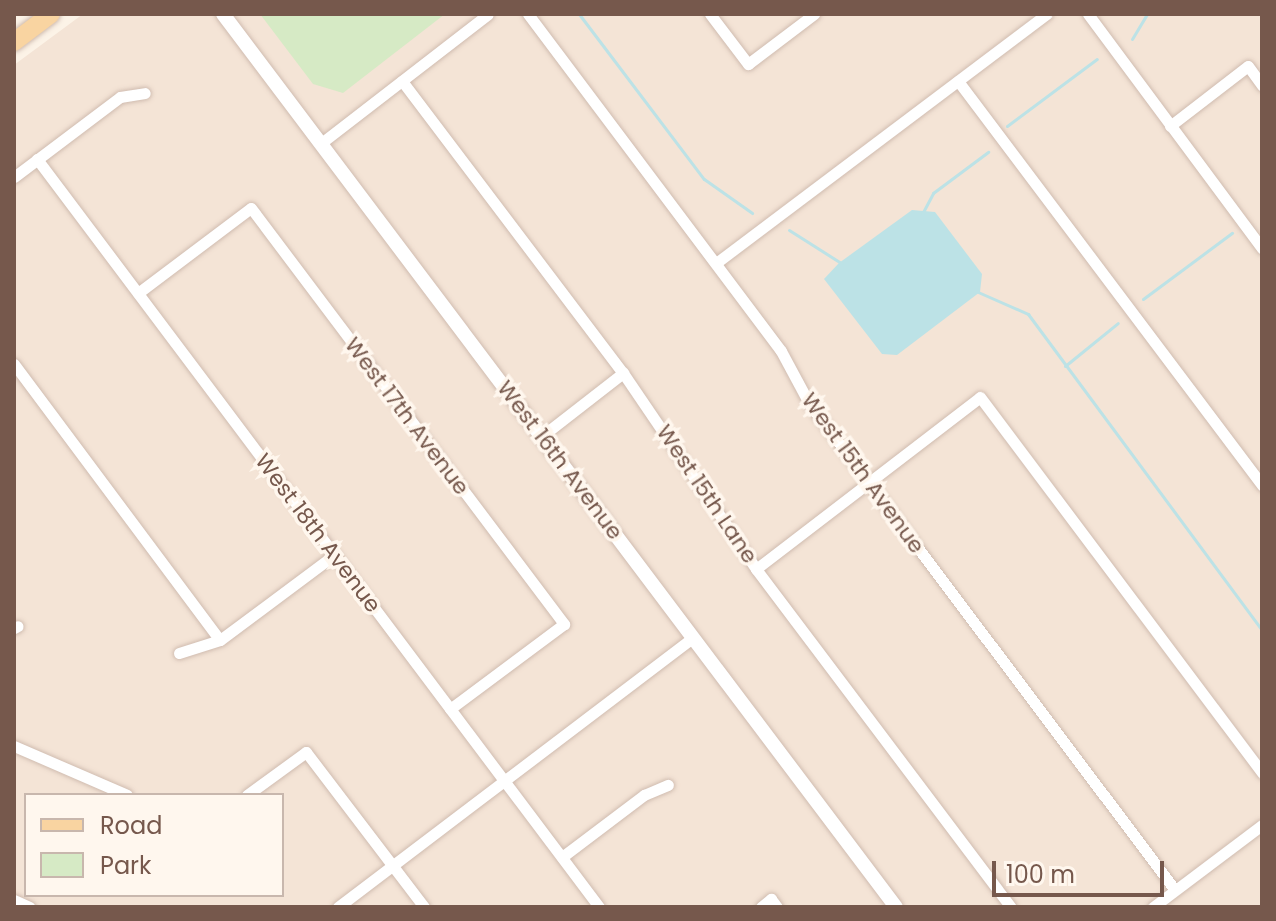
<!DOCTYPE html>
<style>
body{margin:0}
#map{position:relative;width:1276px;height:921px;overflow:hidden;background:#fcf3e7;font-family:Poppins,sans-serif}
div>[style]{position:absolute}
.residential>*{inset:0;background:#f4e4d6}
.green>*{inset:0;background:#d6eac5}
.water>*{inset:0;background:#bce2e6}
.stream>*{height:3px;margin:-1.5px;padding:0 1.5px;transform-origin:1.5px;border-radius:1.5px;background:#bce2e6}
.roads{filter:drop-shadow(0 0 2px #d0bcb0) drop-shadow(0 0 2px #d0bcb0)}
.minor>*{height:11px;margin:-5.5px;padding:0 5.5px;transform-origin:5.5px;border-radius:5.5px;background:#fff}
.tertiary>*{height:14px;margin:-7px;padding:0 7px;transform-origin:7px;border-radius:7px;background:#fff}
.primary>*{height:18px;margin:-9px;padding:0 9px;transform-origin:9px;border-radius:9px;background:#f9d4a1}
span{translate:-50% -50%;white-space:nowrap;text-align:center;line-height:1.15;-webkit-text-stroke:7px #fff7ee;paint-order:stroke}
.street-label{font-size:22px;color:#76584c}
.frame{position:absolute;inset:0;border:16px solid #76584c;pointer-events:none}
.legend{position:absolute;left:24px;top:793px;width:260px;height:104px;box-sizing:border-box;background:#fff7ee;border:2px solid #c8b7ad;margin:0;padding:10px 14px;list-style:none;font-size:24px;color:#76584c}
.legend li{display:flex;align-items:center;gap:16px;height:40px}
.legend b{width:40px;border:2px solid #c8b7ad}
.scale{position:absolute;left:992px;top:861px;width:172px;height:36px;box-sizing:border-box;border:4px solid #76584c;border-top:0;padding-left:10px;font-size:24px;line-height:28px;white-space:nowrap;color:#76584c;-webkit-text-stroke:6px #fff7ee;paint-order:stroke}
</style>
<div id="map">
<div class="residential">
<div style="clip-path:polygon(evenodd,83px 14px,1262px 14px,1262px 907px,14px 907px,14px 65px,83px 14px,26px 795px,282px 795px,282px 895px,26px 895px,26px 795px)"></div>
</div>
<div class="green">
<div style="clip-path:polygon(260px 14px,445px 14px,343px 93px,313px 84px)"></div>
</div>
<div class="water">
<div style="clip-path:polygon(912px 210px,935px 212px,982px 274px,980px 292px,897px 355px,882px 354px,824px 279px,839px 263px)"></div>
</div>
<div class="stream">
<div style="left:579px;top:14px;width:207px;rotate:52.9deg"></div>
<div style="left:704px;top:179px;width:59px;rotate:35.3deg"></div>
<div style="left:1132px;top:39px;width:29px;rotate:-59deg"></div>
<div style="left:1007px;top:126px;width:112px;rotate:-36.7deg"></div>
<div style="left:922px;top:214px;width:24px;rotate:-62deg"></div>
<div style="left:933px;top:193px;width:69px;rotate:-36.7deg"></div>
<div style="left:789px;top:230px;width:62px;rotate:32.4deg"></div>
<div style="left:978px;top:292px;width:55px;rotate:23.7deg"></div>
<div style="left:1028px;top:314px;width:393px;rotate:53.5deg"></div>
<div style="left:1143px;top:299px;width:111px;rotate:-36.6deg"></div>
<div style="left:1065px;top:366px;width:68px;rotate:-39.1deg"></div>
</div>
<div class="roads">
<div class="minor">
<div style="left:528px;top:14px;width:421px;rotate:53.1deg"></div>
<div style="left:781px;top:351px;width:59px;rotate:61.7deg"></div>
<div style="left:809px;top:403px;width:609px;rotate:53.07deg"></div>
<div style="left:710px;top:14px;width:63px;rotate:52.8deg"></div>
<div style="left:748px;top:64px;width:83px;rotate:-37.1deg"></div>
<div style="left:1088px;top:14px;width:292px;rotate:53.4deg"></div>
<div style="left:402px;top:81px;width:366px;rotate:52.9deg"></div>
<div style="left:623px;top:373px;width:237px;rotate:55.8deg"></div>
<div style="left:756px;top:569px;width:423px;rotate:53deg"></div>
<div style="left:958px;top:81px;width:506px;rotate:53.04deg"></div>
<div style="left:1170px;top:126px;width:98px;rotate:-37.6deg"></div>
<div style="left:1248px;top:66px;width:24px;rotate:54deg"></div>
<div style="left:320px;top:144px;width:212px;rotate:-37.7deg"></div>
<div style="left:37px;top:159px;width:936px;rotate:53.08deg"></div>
<div style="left:14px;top:177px;width:133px;rotate:-37deg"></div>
<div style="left:120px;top:97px;width:25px;rotate:-9deg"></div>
<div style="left:716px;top:263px;width:414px;rotate:-37deg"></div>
<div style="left:138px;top:293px;width:141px;rotate:-37deg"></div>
<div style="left:251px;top:208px;width:521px;rotate:53.04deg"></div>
<div style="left:564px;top:624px;width:142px;rotate:143.3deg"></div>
<div style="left:14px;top:364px;width:344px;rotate:53.3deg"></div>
<div style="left:542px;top:436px;width:103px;rotate:-37.9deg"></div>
<div style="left:756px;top:569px;width:282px;rotate:-37.5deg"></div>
<div style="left:980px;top:397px;width:470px;rotate:53.1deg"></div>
<div style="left:14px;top:628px;width:4px;rotate:-27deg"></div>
<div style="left:179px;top:653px;width:43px;rotate:-17.6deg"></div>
<div style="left:220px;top:640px;width:142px;rotate:-36.7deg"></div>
<div style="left:14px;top:746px;width:123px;rotate:23.4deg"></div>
<div style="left:247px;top:795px;width:73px;rotate:-36.1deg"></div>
<div style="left:306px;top:752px;width:195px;rotate:52.7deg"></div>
<div style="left:562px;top:857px;width:103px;rotate:-37.1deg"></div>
<div style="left:644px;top:795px;width:26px;rotate:-23deg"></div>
<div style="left:14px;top:900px;width:17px;rotate:24deg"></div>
<div style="left:338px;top:907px;width:445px;rotate:-37.2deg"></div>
<div style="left:761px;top:907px;width:13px;rotate:-39deg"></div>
<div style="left:771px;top:899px;width:10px;rotate:53deg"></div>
<div style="left:1153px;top:907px;width:136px;rotate:-37deg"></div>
</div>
<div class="tertiary">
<div style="left:223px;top:14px;width:1118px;rotate:53deg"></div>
</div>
<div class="primary">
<div style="left:14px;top:42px;width:46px;rotate:-37.1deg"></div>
</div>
</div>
<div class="street-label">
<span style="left:407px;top:416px;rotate:53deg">West 17th Avenue</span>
<span style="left:560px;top:460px;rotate:53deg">West 16th Avenue</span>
<span style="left:863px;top:473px;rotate:54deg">West 15th Avenue</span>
<span style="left:707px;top:494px;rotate:56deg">West 15th Lane</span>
<span style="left:318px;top:533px;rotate:53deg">West 18th Avenue</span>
</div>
<div class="frame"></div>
<ul class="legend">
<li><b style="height:10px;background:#f9d4a1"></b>Road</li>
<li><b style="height:22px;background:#d6eac5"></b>Park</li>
</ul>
<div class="scale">100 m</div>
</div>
